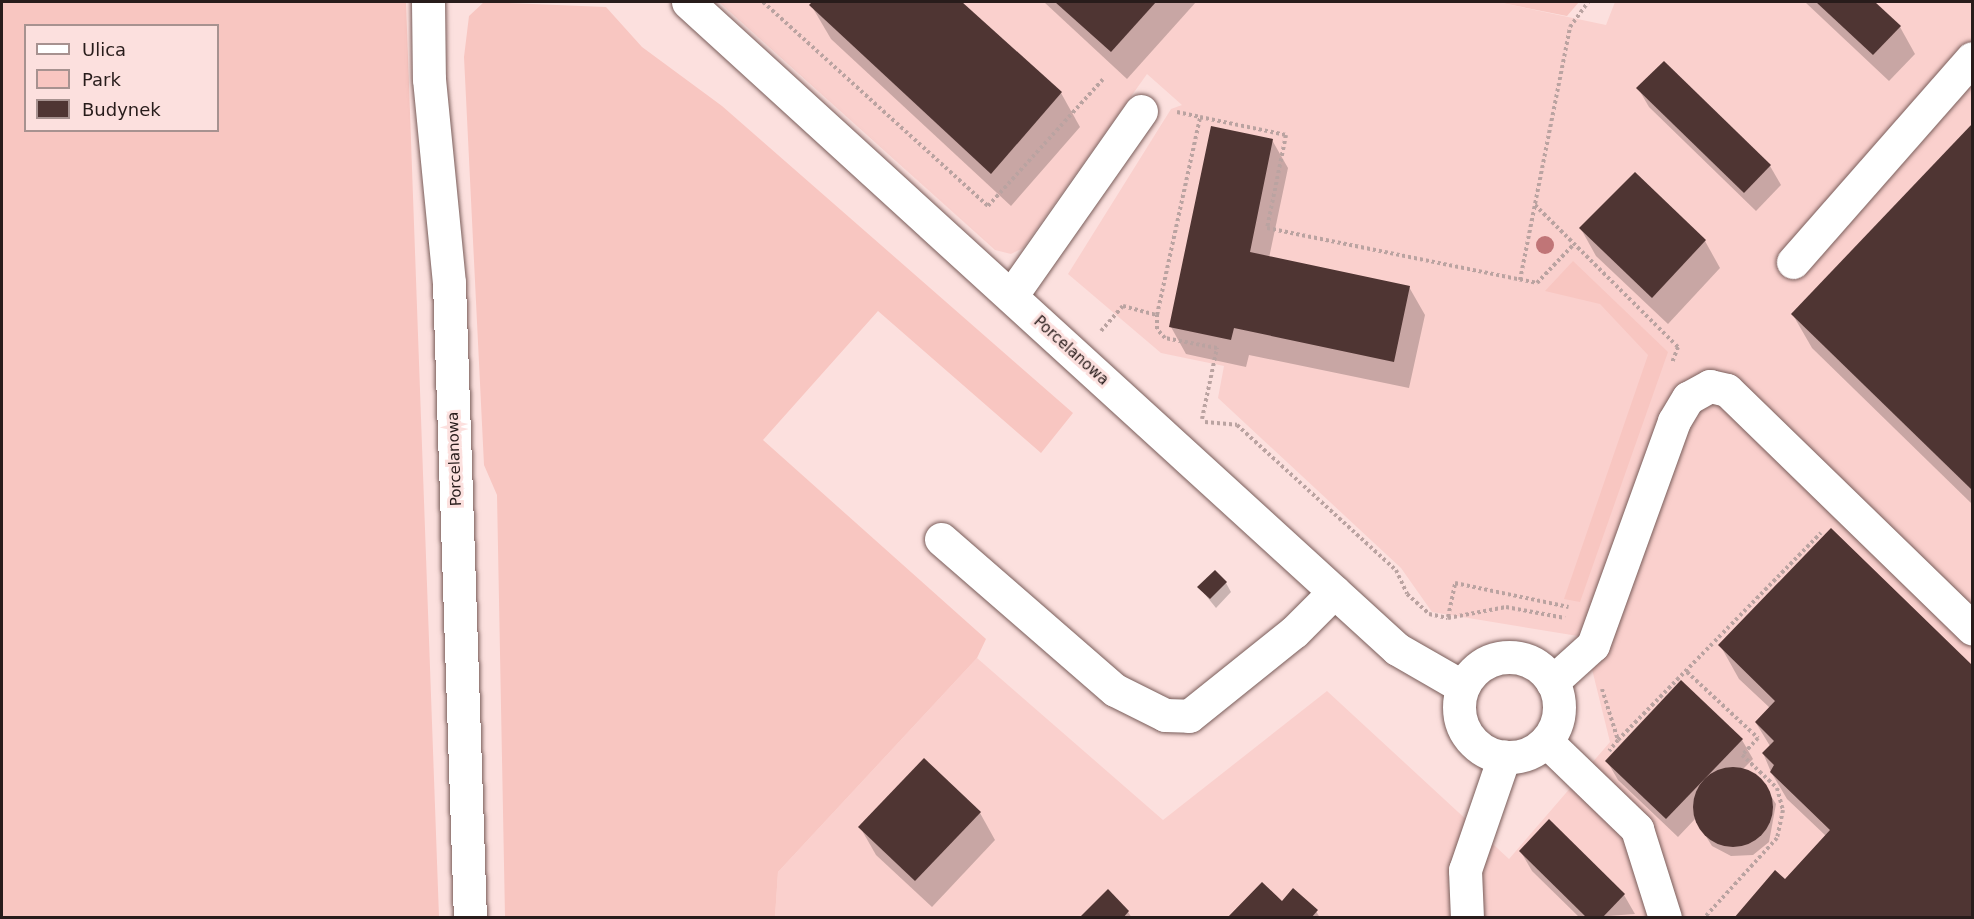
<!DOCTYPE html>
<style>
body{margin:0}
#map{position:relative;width:1974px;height:919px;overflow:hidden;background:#fce0de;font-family:"DejaVu Sans",sans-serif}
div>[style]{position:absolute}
.built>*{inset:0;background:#fad0cd}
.green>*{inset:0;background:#f8c6c1}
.shadow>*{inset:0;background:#0003}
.building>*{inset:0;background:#4f3533}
.round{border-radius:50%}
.path>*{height:4px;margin-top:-2px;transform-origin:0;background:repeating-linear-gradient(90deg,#baa3a1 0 3px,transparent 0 6px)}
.roads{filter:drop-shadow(0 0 2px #795d5a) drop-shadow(0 0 2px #795d5a)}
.minor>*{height:33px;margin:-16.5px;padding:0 16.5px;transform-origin:16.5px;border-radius:16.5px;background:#fff}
.minor>.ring{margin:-16.5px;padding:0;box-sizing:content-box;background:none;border:33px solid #fff;border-radius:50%}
.trees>*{width:18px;height:18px;margin:-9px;border-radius:50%;background:#c07577}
span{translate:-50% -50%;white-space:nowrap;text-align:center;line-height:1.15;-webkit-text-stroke:6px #fce0de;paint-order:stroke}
.street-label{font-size:15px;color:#281c1b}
.frame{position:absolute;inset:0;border:3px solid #281c1b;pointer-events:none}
.legend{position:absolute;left:24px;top:24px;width:195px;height:108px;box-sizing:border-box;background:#fce0de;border:2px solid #a79290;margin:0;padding:8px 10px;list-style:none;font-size:18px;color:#281c1b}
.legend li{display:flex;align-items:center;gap:12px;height:30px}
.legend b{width:30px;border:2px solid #a79290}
</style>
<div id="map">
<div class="built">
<div style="clip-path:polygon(719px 2px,1497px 2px,1606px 25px,1615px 2px,1972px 2px,1972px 917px,775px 917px,778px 872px,977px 658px,1163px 820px,1327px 691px,1509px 859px,1610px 742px,1584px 637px,1432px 612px,1401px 568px,1218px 398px,1224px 366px,1161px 353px,1068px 274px,1171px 109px,1182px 105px,1147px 74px,1023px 248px,1011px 254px,995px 250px)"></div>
</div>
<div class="green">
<div style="clip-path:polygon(evenodd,2px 2px,406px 2px,439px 917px,2px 917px,2px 2px,26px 26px,218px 26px,218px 130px,26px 130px,26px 26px)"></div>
<div style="clip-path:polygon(484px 2px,606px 7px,642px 47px,722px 106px,1073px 413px,1041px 453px,878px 311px,763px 440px,986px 639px,977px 658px,778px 872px,775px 917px,505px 917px,497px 495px,484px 465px,464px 57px,469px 16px)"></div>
<div style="clip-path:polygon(1497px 2px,1579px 2px,1567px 16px)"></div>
<div style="clip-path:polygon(1573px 261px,1668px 352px,1580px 602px,1564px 599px,1648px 355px,1600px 304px,1545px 291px)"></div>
</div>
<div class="shadow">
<div style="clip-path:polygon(814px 2px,960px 2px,1061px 93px,1080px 127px,1011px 206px,831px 39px,811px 5px)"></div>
<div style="clip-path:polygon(1044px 2px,1196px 2px,1127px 79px)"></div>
<div style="clip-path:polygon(1805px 2px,1873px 2px,1900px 27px,1915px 54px,1889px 81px)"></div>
<div style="clip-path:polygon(1638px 88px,1770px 166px,1781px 185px,1756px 211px,1649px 107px)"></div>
<div style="clip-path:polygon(1972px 127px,1972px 504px,1812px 348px,1793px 315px)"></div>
<div style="clip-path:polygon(1272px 140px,1288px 168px,1269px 258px,1409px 287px,1425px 315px,1409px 388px,1249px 355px,1246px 367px,1186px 354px,1171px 327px)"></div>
<div style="clip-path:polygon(1581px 229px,1705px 241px,1720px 268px,1668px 324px,1596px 256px)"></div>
<div style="clip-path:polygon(1831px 530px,1972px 667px,1972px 918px,1737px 918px,1785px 881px,1826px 836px,1787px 799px,1771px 772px,1763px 753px,1770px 746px,1756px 723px,1770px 708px,1739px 679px,1720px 645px)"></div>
<div style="clip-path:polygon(1226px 583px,1231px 592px,1216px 608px,1199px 587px)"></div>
<div style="clip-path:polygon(1742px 740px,1753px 759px,1742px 770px,1758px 776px,1776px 804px,1769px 842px,1753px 855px,1731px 856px,1712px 846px,1695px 819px,1678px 837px,1618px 780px,1607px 761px)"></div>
<div style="clip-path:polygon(980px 813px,995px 840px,932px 907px,876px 855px,860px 827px)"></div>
<div style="clip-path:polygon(1521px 852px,1624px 895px,1635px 914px,1580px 918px,1532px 871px)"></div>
<div style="clip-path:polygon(1282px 903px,1316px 911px,1320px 918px,1230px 918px)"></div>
<div style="clip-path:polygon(1128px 912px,1132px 918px,1082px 918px)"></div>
</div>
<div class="building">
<div style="clip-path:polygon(812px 2px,962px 2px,1062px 92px,991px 174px,809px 5px)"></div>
<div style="clip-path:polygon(1055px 2px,1156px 2px,1111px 52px)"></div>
<div style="clip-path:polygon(1816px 2px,1875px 2px,1901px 26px,1873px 55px)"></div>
<div style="clip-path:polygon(1664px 61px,1771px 165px,1744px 193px,1636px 88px)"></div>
<div style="clip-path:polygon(1972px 124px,1972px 490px,1791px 314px)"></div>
<div style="clip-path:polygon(1211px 126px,1273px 139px,1250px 252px,1410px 286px,1394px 362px,1234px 328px,1231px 340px,1169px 327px)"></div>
<div style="clip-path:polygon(1635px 172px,1706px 240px,1652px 298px,1579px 228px)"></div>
<div style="clip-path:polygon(1831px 528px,1972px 665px,1972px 918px,1734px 918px,1775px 870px,1785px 879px,1830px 830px,1770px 772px,1774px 765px,1762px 753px,1774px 741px,1755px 722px,1775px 701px,1718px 645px)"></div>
<div style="clip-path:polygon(1215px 570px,1227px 582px,1210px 599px,1197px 587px)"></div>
<div style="clip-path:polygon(1681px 680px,1743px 739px,1666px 819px,1605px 761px)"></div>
<div style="clip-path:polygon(924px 758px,981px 812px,915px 881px,858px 827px)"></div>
<div class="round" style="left:1693px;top:767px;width:80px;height:80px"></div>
<div style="clip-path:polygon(1549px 819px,1625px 894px,1602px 918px,1587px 918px,1519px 851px)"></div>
<div style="clip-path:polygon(1262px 882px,1282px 901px,1293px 888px,1318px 910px,1311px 918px,1227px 918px)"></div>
<div style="clip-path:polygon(1108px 889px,1129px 911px,1123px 918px,1079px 918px)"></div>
</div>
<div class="path">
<div style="left:763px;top:2px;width:304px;rotate:42.2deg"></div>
<div style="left:988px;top:206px;width:171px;rotate:-47.8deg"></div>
<div style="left:1177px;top:112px;width:24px;rotate:12deg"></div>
<div style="left:1535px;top:205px;width:202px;rotate:44.8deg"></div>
<div style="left:1678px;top:347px;width:17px;rotate:111deg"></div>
<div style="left:1520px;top:280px;width:258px;rotate:-78.8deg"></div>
<div style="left:1570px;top:27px;width:31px;rotate:-54deg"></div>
<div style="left:1101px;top:331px;width:33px;rotate:-49deg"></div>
<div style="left:1123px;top:306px;width:35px;rotate:15deg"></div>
<div style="left:1202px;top:419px;width:73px;rotate:-78.1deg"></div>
<div style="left:1217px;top:348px;width:53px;rotate:-169.1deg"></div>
<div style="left:1165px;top:338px;width:12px;rotate:-132deg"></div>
<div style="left:1157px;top:329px;width:14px;rotate:-90deg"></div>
<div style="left:1157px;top:315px;width:203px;rotate:-77.7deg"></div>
<div style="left:1200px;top:117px;width:88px;rotate:11.8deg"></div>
<div style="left:1286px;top:135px;width:95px;rotate:101.5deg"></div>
<div style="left:1267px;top:228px;width:276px;rotate:11.5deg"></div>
<div style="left:1537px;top:283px;width:54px;rotate:-46.5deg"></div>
<div style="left:1205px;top:422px;width:32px;rotate:5deg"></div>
<div style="left:1237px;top:425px;width:215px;rotate:42.4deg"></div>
<div style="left:1396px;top:570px;width:26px;rotate:65deg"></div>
<div style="left:1407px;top:594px;width:30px;rotate:42deg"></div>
<div style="left:1429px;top:614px;width:19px;rotate:12deg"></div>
<div style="left:1448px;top:618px;width:59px;rotate:-10.7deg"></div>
<div style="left:1506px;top:607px;width:60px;rotate:10.6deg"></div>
<div style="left:1448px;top:617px;width:35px;rotate:-78deg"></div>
<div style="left:1455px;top:583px;width:116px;rotate:11.9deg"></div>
<div style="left:1687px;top:672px;width:97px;rotate:42.9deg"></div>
<div style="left:1758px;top:738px;width:23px;rotate:133deg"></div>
<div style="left:1742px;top:755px;width:48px;rotate:43.3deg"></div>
<div style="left:1777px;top:788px;width:23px;rotate:75deg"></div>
<div style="left:1783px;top:810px;width:29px;rotate:102deg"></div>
<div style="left:1777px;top:838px;width:108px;rotate:132.4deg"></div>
<div style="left:1602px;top:689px;width:53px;rotate:72.6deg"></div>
<div style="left:1618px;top:740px;width:14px;rotate:129deg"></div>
<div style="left:1618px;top:740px;width:290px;rotate:-45.6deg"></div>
</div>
<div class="roads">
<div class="minor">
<div style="left:428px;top:2px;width:77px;rotate:89.3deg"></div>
<div style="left:429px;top:79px;width:205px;rotate:84.4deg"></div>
<div style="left:449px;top:283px;width:635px;rotate:88.11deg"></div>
<div style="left:688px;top:2px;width:960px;rotate:42.38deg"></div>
<div style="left:1397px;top:649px;width:76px;rotate:29.9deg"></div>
<div style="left:1793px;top:262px;width:271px;rotate:-48.7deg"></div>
<div style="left:1011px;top:296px;width:226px;rotate:-54.9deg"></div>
<div style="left:941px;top:539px;width:230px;rotate:41deg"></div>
<div style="left:1115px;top:690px;width:56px;rotate:26.6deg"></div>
<div style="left:1165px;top:715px;width:24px;rotate:2deg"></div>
<div style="left:1189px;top:716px;width:134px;rotate:-38.7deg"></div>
<div style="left:1294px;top:632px;width:57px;rotate:-45deg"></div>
<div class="ring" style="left:1459px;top:657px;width:67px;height:67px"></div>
<div style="left:1552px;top:682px;width:55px;rotate:-42.1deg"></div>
<div style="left:1593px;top:645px;width:238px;rotate:-70.1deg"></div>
<div style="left:1674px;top:421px;width:27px;rotate:-59deg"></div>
<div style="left:1688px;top:398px;width:25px;rotate:-29deg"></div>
<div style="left:1710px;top:386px;width:17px;rotate:13deg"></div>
<div style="left:1727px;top:390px;width:342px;rotate:44.2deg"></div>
<div style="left:1546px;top:741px;width:127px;rotate:44deg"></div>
<div style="left:1637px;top:829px;width:93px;rotate:72.5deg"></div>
<div style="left:1467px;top:918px;width:48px;rotate:-92.4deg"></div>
<div style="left:1465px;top:870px;width:120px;rotate:-71deg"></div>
</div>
</div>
<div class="trees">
<div style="left:1545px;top:245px"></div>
</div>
<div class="street-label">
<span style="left:1071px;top:351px;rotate:42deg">Porcelanowa</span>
<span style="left:455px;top:459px;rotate:-92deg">Porcelanowa</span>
</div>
<div class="frame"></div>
<ul class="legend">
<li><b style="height:8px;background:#fff"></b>Ulica</li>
<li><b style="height:16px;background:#f8c6c1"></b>Park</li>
<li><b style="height:16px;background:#4f3533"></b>Budynek</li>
</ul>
</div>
